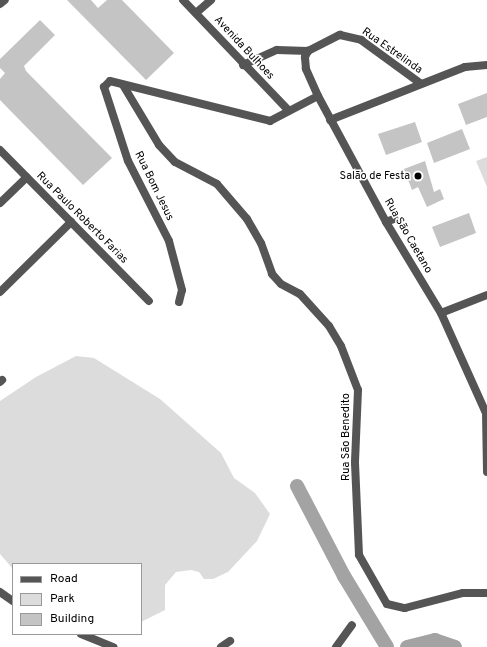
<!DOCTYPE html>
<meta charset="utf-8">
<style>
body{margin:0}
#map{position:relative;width:487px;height:647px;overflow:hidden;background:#fff;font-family:Overpass,sans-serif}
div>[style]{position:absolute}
.green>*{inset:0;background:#dcdcdc}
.river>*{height:14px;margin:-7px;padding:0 7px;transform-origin:7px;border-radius:7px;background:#a3a3a3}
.building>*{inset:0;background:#c4c4c4}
.minor>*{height:8px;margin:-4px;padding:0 4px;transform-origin:4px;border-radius:4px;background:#555}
.tertiary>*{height:8px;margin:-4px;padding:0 4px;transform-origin:4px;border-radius:4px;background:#555}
.dots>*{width:11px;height:11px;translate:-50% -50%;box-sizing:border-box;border:2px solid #fff;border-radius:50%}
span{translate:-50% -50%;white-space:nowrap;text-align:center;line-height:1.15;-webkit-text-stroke:3px #fff;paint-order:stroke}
.street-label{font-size:11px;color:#000}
.poi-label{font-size:11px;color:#000}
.right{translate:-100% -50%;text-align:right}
.legend{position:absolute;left:12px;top:563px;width:130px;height:72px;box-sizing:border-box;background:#fff;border:1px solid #999;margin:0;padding:5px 7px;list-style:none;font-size:12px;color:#000}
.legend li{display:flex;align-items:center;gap:8px;height:20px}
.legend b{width:20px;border:1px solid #999}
</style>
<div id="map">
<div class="green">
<div style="clip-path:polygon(487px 157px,487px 187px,476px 161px)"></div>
<div style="clip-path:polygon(76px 356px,94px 358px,160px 399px,221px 453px,234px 478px,255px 493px,270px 514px,257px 541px,228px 572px,213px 579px,204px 579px,199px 572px,191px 570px,176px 572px,165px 585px,165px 610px,141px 622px,141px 564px,13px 564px,13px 569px,0 554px,0 401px,36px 377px)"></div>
</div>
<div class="river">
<div style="left:297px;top:486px;width:102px;rotate:62.4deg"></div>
<div style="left:344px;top:576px;width:83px;rotate:58.8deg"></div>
<div style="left:407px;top:647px;width:29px;rotate:-14deg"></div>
<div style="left:435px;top:640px;width:21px;rotate:19deg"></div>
</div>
<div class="building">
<div style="clip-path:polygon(67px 0,91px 0,98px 8px,107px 0,122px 0,174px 53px,146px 80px)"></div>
<div style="clip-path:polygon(40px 20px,55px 35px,24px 66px,26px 71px,112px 158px,83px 185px,0 100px,0 79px,5px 73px,0 68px,0 59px)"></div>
<div style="clip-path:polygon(487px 93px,487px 117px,466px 125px,458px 104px)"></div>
<div style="clip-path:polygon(415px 122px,422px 142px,386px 155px,378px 134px)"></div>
<div style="clip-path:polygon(462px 129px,470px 149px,434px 163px,427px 143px)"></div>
<div style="clip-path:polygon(425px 161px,434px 192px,440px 189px,444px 199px,427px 207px,418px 187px,412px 190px,404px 169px)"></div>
<div style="clip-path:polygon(469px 213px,476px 233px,440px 247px,432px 227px)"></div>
</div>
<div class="minor">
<div style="left:183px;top:0;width:153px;rotate:46.3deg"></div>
<div style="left:196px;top:13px;width:20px;rotate:-41deg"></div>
<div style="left:243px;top:65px;width:37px;rotate:-24deg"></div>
<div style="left:277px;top:50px;width:31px;rotate:2deg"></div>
<div style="left:123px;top:85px;width:70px;rotate:59deg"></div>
<div style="left:159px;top:145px;width:23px;rotate:47deg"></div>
<div style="left:175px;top:162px;width:47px;rotate:27.6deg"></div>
<div style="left:217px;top:184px;width:46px;rotate:49.4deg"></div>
<div style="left:247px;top:219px;width:28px;rotate:60deg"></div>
<div style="left:261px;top:243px;width:33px;rotate:70deg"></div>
<div style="left:272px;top:274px;width:13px;rotate:48deg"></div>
<div style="left:281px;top:284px;width:21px;rotate:28deg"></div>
<div style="left:300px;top:294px;width:43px;rotate:47.8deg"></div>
<div style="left:329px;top:326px;width:23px;rotate:59deg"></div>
<div style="left:341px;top:346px;width:47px;rotate:68.9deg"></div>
<div style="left:358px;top:390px;width:73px;rotate:92.4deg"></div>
<div style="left:355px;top:463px;width:92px;rotate:87.5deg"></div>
<div style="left:359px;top:555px;width:56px;rotate:60.3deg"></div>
<div style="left:387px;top:604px;width:18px;rotate:13deg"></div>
<div style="left:405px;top:608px;width:60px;rotate:-14.5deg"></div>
<div style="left:463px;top:593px;width:24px"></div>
<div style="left:318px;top:96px;width:30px;rotate:-114deg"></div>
<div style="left:306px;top:69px;width:12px;rotate:-95deg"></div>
<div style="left:305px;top:57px;width:7px;rotate:-63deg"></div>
<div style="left:308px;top:51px;width:36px;rotate:-27deg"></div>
<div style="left:340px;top:35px;width:22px;rotate:13deg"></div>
<div style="left:361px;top:40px;width:73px;rotate:36.1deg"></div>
<div style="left:330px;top:120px;width:145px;rotate:-21.4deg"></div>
<div style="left:465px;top:67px;width:22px;rotate:-5deg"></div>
<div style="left:0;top:150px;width:212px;rotate:45.4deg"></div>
<div style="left:0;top:203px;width:37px;rotate:-44deg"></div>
<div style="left:386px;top:222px;width:9px;rotate:-21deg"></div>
<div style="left:0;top:292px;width:100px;rotate:-44.6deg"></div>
<div style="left:179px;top:302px;width:12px;rotate:-76deg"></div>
<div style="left:182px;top:290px;width:51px;rotate:-104.9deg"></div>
<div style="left:169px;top:241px;width:90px;rotate:-117.1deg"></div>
<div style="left:128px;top:161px;width:78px;rotate:-108deg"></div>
<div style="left:104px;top:87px;width:8px;rotate:-45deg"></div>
<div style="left:110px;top:81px;width:165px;rotate:14deg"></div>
<div style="left:270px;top:121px;width:54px;rotate:-27.5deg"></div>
<div style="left:318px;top:96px;width:143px;rotate:61.6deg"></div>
<div style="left:386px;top:222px;width:106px;rotate:58.9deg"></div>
<div style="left:441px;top:313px;width:110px;rotate:65.8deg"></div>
<div style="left:486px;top:413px;width:59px;rotate:89deg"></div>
<div style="left:441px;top:313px;width:49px;rotate:-21.4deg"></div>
<div style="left:0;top:382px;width:3px;rotate:-45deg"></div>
<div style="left:0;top:592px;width:16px;rotate:35deg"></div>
<div style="left:81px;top:634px;width:35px;rotate:22deg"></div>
<div style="left:221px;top:647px;width:11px;rotate:-34deg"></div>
<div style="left:336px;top:647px;width:27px;rotate:-54deg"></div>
</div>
<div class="tertiary">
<div style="left:0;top:4px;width:6px;rotate:-39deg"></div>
</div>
<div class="dots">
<div style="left:418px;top:176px;background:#000"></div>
</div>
<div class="street-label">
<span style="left:244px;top:48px;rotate:47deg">Avenida Bulhoes</span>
<span style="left:392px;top:51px;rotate:35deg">Rua Estrelinda</span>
<span style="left:154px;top:186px;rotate:64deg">Rua Bom Jesus</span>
<span style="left:82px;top:218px;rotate:45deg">Rua Paulo Roberto Farias</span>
<span style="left:408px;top:236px;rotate:60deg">Rua São Caetano</span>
<span style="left:346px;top:437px;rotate:-90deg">Rua São Benedito</span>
</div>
<div class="poi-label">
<span class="right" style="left:410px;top:176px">Salão de Festa</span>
</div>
<ul class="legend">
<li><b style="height:5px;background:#555"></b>Road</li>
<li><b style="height:11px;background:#dcdcdc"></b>Park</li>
<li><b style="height:11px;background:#c4c4c4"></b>Building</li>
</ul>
</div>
